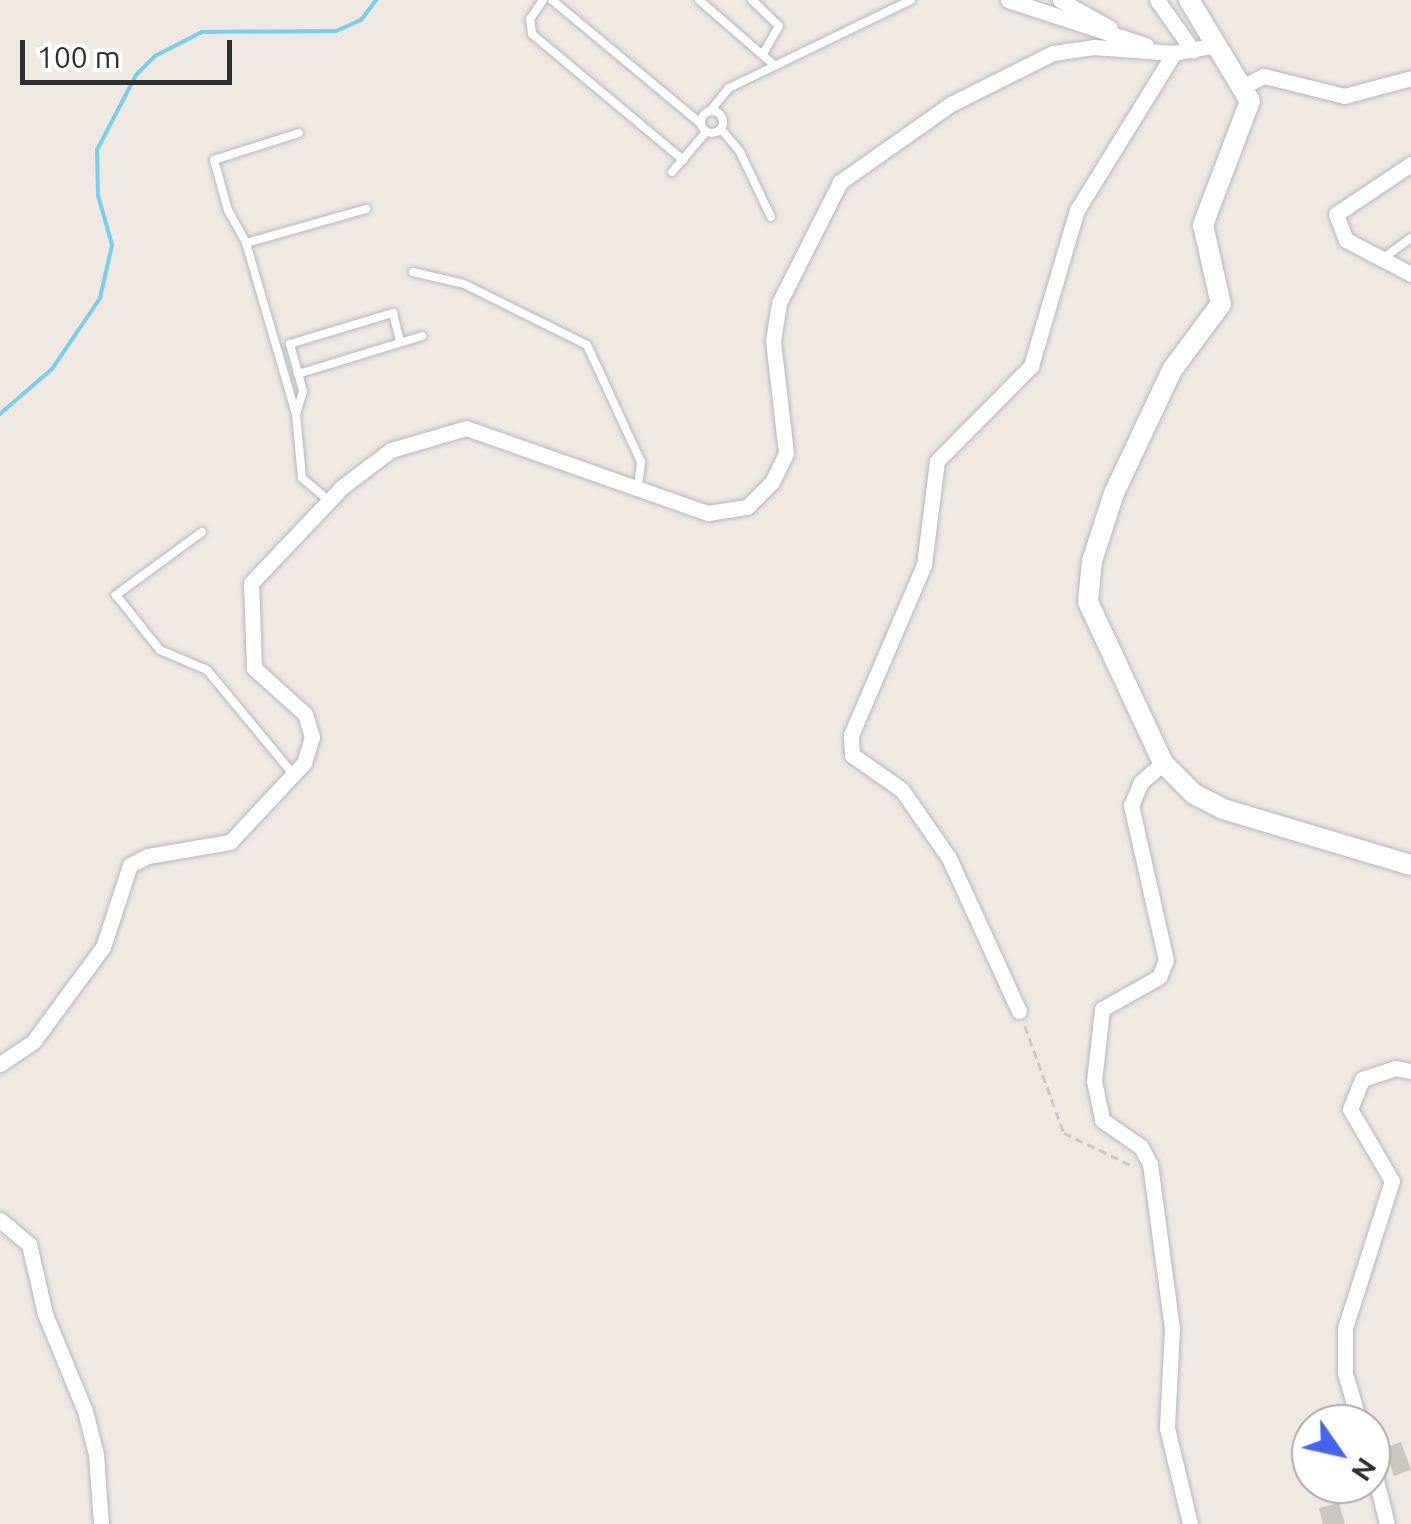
<!DOCTYPE html>
<style>
body{margin:0}
#map{position:relative;width:1411px;height:1524px;overflow:hidden;background:#efe9e1;font-family:Ubuntu,sans-serif}
div>[style]{position:absolute}
.stream>*{height:4px;margin:-2px;padding:0 2px;transform-origin:2px;border-radius:2px;background:#75cff0}
.building>*{inset:0;background:#cbc7bf}
.path>*{height:2.5px;margin-top:-1.25px;transform-origin:0;background:repeating-linear-gradient(90deg,#c9c9c9 0 8px,transparent 0 13px)}
.roads{filter:drop-shadow(0 0 2px #b4b7c1) drop-shadow(0 0 2px #b4b7c1)}
.lane>*{height:8px;margin:-4px;padding:0 4px;transform-origin:4px;border-radius:4px;background:#fff}
.lane>.ring{margin:-4px;padding:0;box-sizing:content-box;background:none;border:8px solid #fff;border-radius:50%}
.street>*{height:15px;margin:-7.5px;padding:0 7.5px;transform-origin:7.5px;border-radius:7.5px;background:#fff}
.secondary>*{height:20px;margin:-10px;padding:0 10px;transform-origin:10px;border-radius:10px;background:#fff}
span{translate:-50% -50%;white-space:nowrap;text-align:center;line-height:1.15;-webkit-text-stroke:8px #fff;paint-order:stroke}
.north{position:absolute;left:1291px;top:1404px;width:100px;height:100px;box-sizing:border-box;background:#fff;border:2px solid #ababab;border-radius:50%;rotate:124deg;font-size:28px;font-weight:700;line-height:40px;text-align:center;color:#2e2e2e}
.north::after{content:'';display:block;margin:auto;width:35px;height:45px;background:#4264fb;clip-path:polygon(50% 0,100% 100%,50% 72%,0 100%)}
.scale{position:absolute;left:20px;top:40px;width:212px;height:45px;box-sizing:border-box;border:5px solid #2e2e2e;border-top:0;padding-left:12px;font-size:30px;line-height:35px;white-space:nowrap;color:#2e2e2e;-webkit-text-stroke:8px #fff;paint-order:stroke}
</style>
<div id="map">
<div class="stream">
<div style="left:0;top:414px;width:69px;rotate:-40.9deg"></div>
<div style="left:52px;top:369px;width:86px;rotate:-55.9deg"></div>
<div style="left:100px;top:298px;width:54px;rotate:-77.2deg"></div>
<div style="left:112px;top:245px;width:52px;rotate:-105.6deg"></div>
<div style="left:98px;top:195px;width:45px;rotate:-91.3deg"></div>
<div style="left:97px;top:150px;width:85px;rotate:-62.5deg"></div>
<div style="left:136px;top:75px;width:27px;rotate:-45deg"></div>
<div style="left:155px;top:56px;width:53px;rotate:-27.1deg"></div>
<div style="left:202px;top:32px;width:134px;rotate:-0.4deg"></div>
<div style="left:336px;top:31px;width:27px;rotate:-24deg"></div>
<div style="left:361px;top:20px;width:25px;rotate:-53deg"></div>
</div>
<div class="building">
<div style="clip-path:polygon(1401px 1442px,1411px 1470px,1394px 1476px,1384px 1448px)"></div>
<div style="clip-path:polygon(1339px 1503px,1345px 1524px,1323px 1524px,1319px 1508px)"></div>
</div>
<div class="path">
<div style="left:1025px;top:1026px;width:114px;rotate:70deg"></div>
<div style="left:1064px;top:1133px;width:76px;rotate:25.6deg"></div>
</div>
<div class="roads">
<div class="lane">
<div style="left:543px;top:0;width:23px;rotate:124deg"></div>
<div style="left:530px;top:19px;width:15px;rotate:82deg"></div>
<div style="left:532px;top:34px;width:197px;rotate:39.8deg"></div>
<div style="left:552px;top:0;width:192px;rotate:39.7deg"></div>
<div style="left:699px;top:0;width:99px;rotate:40.9deg"></div>
<div style="left:752px;top:0;width:37px;rotate:44deg"></div>
<div style="left:779px;top:26px;width:30px;rotate:120deg"></div>
<div style="left:711px;top:110px;width:28px;rotate:-51deg"></div>
<div style="left:729px;top:88px;width:202px;rotate:-25.8deg"></div>
<div class="ring" style="left:701px;top:111px;width:14px;height:14px"></div>
<div style="left:721px;top:129px;width:30px;rotate:50deg"></div>
<div style="left:740px;top:152px;width:72px;rotate:64.5deg"></div>
<div style="left:299px;top:133px;width:89px;rotate:162.4deg"></div>
<div style="left:214px;top:160px;width:52px;rotate:74.4deg"></div>
<div style="left:228px;top:210px;width:38px;rotate:61deg"></div>
<div style="left:246px;top:243px;width:178px;rotate:73.7deg"></div>
<div style="left:296px;top:414px;width:64px;rotate:84.6deg"></div>
<div style="left:302px;top:478px;width:34px;rotate:40deg"></div>
<div style="left:672px;top:172px;width:52px;rotate:-49.6deg"></div>
<div style="left:246px;top:243px;width:125px;rotate:-15.8deg"></div>
<div style="left:1382px;top:259px;width:36px;rotate:-36deg"></div>
<div style="left:413px;top:272px;width:52px;rotate:13.2deg"></div>
<div style="left:464px;top:284px;width:137px;rotate:26.4deg"></div>
<div style="left:587px;top:345px;width:129px;rotate:65.2deg"></div>
<div style="left:641px;top:462px;width:23px;rotate:97deg"></div>
<div style="left:298px;top:374px;width:130px;rotate:-17deg"></div>
<div style="left:296px;top:414px;width:24px;rotate:-73deg"></div>
<div style="left:303px;top:391px;width:49px;rotate:-105.5deg"></div>
<div style="left:290px;top:344px;width:108px;rotate:-16.8deg"></div>
<div style="left:393px;top:313px;width:30px;rotate:76deg"></div>
<div style="left:202px;top:532px;width:107px;rotate:143.8deg"></div>
<div style="left:116px;top:595px;width:70px;rotate:51.3deg"></div>
<div style="left:160px;top:650px;width:51px;rotate:23.1deg"></div>
<div style="left:207px;top:670px;width:135px;rotate:50.4deg"></div>
</div>
<div class="street">
<div style="left:1008px;top:0;width:145px;rotate:18.1deg"></div>
<div style="left:1060px;top:0;width:57px;rotate:29.2deg"></div>
<div style="left:1157px;top:0;width:62px;rotate:54.8deg"></div>
<div style="left:1244px;top:86px;width:22px;rotate:-27deg"></div>
<div style="left:1264px;top:76px;width:82px;rotate:14deg"></div>
<div style="left:1344px;top:96px;width:69px;rotate:-15deg"></div>
<div style="left:1411px;top:164px;width:90px;rotate:146.3deg"></div>
<div style="left:1336px;top:214px;width:28px;rotate:69deg"></div>
<div style="left:1346px;top:240px;width:73px;rotate:27.6deg"></div>
<div style="left:1163px;top:763px;width:29px;rotate:139deg"></div>
<div style="left:1141px;top:782px;width:25px;rotate:113deg"></div>
<div style="left:1131px;top:805px;width:159px;rotate:77.3deg"></div>
<div style="left:1166px;top:960px;width:18px;rotate:112deg"></div>
<div style="left:1159px;top:977px;width:65px;rotate:150.7deg"></div>
<div style="left:1102px;top:1009px;width:72px;rotate:96.3deg"></div>
<div style="left:1094px;top:1081px;width:40px;rotate:78deg"></div>
<div style="left:1102px;top:1120px;width:47px;rotate:34.7deg"></div>
<div style="left:1141px;top:1147px;width:19px;rotate:62deg"></div>
<div style="left:1150px;top:1164px;width:165px;rotate:82.4deg"></div>
<div style="left:1172px;top:1328px;width:100px;rotate:92.9deg"></div>
<div style="left:1167px;top:1428px;width:99px;rotate:76.5deg"></div>
<div style="left:1019px;top:1011px;width:168px;rotate:-114.6deg"></div>
<div style="left:949px;top:858px;width:83px;rotate:-124.7deg"></div>
<div style="left:902px;top:790px;width:61px;rotate:-145deg"></div>
<div style="left:852px;top:755px;width:20px;rotate:-93deg"></div>
<div style="left:851px;top:735px;width:185px;rotate:-66.8deg"></div>
<div style="left:924px;top:565px;width:105px;rotate:-82.9deg"></div>
<div style="left:937px;top:461px;width:134px;rotate:-45.3deg"></div>
<div style="left:1031px;top:366px;width:163px;rotate:-73.6deg"></div>
<div style="left:1077px;top:210px;width:185px;rotate:-58.3deg"></div>
<div style="left:0;top:1064px;width:40px;rotate:-34deg"></div>
<div style="left:33px;top:1042px;width:118px;rotate:-53.6deg"></div>
<div style="left:103px;top:947px;width:86px;rotate:-71.8deg"></div>
<div style="left:130px;top:865px;width:20px;rotate:-27deg"></div>
<div style="left:148px;top:856px;width:83px;rotate:-9.7deg"></div>
<div style="left:230px;top:842px;width:108px;rotate:-46.9deg"></div>
<div style="left:304px;top:763px;width:27px;rotate:-73deg"></div>
<div style="left:312px;top:737px;width:24px;rotate:-107deg"></div>
<div style="left:305px;top:714px;width:69px;rotate:-138deg"></div>
<div style="left:254px;top:668px;width:85px;rotate:-92deg"></div>
<div style="left:251px;top:583px;width:132px;rotate:-46.5deg"></div>
<div style="left:342px;top:487px;width:61px;rotate:-37.1deg"></div>
<div style="left:391px;top:450px;width:78px;rotate:-16.3deg"></div>
<div style="left:466px;top:428px;width:256px;rotate:19.4deg"></div>
<div style="left:708px;top:513px;width:39px;rotate:-9deg"></div>
<div style="left:747px;top:507px;width:35px;rotate:-45deg"></div>
<div style="left:772px;top:482px;width:32px;rotate:-64deg"></div>
<div style="left:786px;top:453px;width:113px;rotate:-96.6deg"></div>
<div style="left:773px;top:341px;width:38px;rotate:-81deg"></div>
<div style="left:779px;top:303px;width:136px;rotate:-63.2deg"></div>
<div style="left:840px;top:182px;width:136px;rotate:-35.1deg"></div>
<div style="left:951px;top:104px;width:114px;rotate:-26.6deg"></div>
<div style="left:1053px;top:53px;width:41px;rotate:-8.3deg"></div>
<div style="left:1094px;top:47px;width:80px;rotate:4.3deg"></div>
<div style="left:1174px;top:53px;width:44px;rotate:-10.5deg"></div>
<div style="left:0;top:1220px;width:38px;rotate:40deg"></div>
<div style="left:29px;top:1244px;width:72px;rotate:77.1deg"></div>
<div style="left:45px;top:1314px;width:105px;rotate:67.6deg"></div>
<div style="left:85px;top:1411px;width:44px;rotate:75.7deg"></div>
<div style="left:96px;top:1454px;width:70px;rotate:85.9deg"></div>
<div style="left:1360px;top:1424px;width:53px;rotate:-106.4deg"></div>
<div style="left:1345px;top:1373px;width:45px;rotate:-90deg"></div>
<div style="left:1345px;top:1328px;width:154px;rotate:-72.3deg"></div>
<div style="left:1392px;top:1181px;width:83px;rotate:-120.3deg"></div>
<div style="left:1350px;top:1109px;width:32px;rotate:-68deg"></div>
<div style="left:1362px;top:1079px;width:35px;rotate:-18deg"></div>
<div style="left:1395px;top:1068px;width:16px;rotate:11deg"></div>
<div style="left:1371px;top:1459px;width:67px;rotate:76.2deg"></div>
</div>
<div class="secondary">
<div style="left:1189px;top:0;width:118px;rotate:58.9deg"></div>
<div style="left:1250px;top:101px;width:133px;rotate:110.8deg"></div>
<div style="left:1203px;top:225px;width:81px;rotate:77.2deg"></div>
<div style="left:1221px;top:304px;width:82px;rotate:126.6deg"></div>
<div style="left:1172px;top:370px;width:136px;rotate:115.2deg"></div>
<div style="left:1114px;top:493px;width:71px;rotate:107.9deg"></div>
<div style="left:1092px;top:561px;width:41px;rotate:95.6deg"></div>
<div style="left:1088px;top:602px;width:178px;rotate:65deg"></div>
<div style="left:1163px;top:763px;width:44px;rotate:45deg"></div>
<div style="left:1194px;top:794px;width:33px;rotate:27deg"></div>
<div style="left:1223px;top:809px;width:196px;rotate:16.6deg"></div>
</div>
</div>
<div class="north">N</div>
<div class="scale">100 m</div>
</div>
